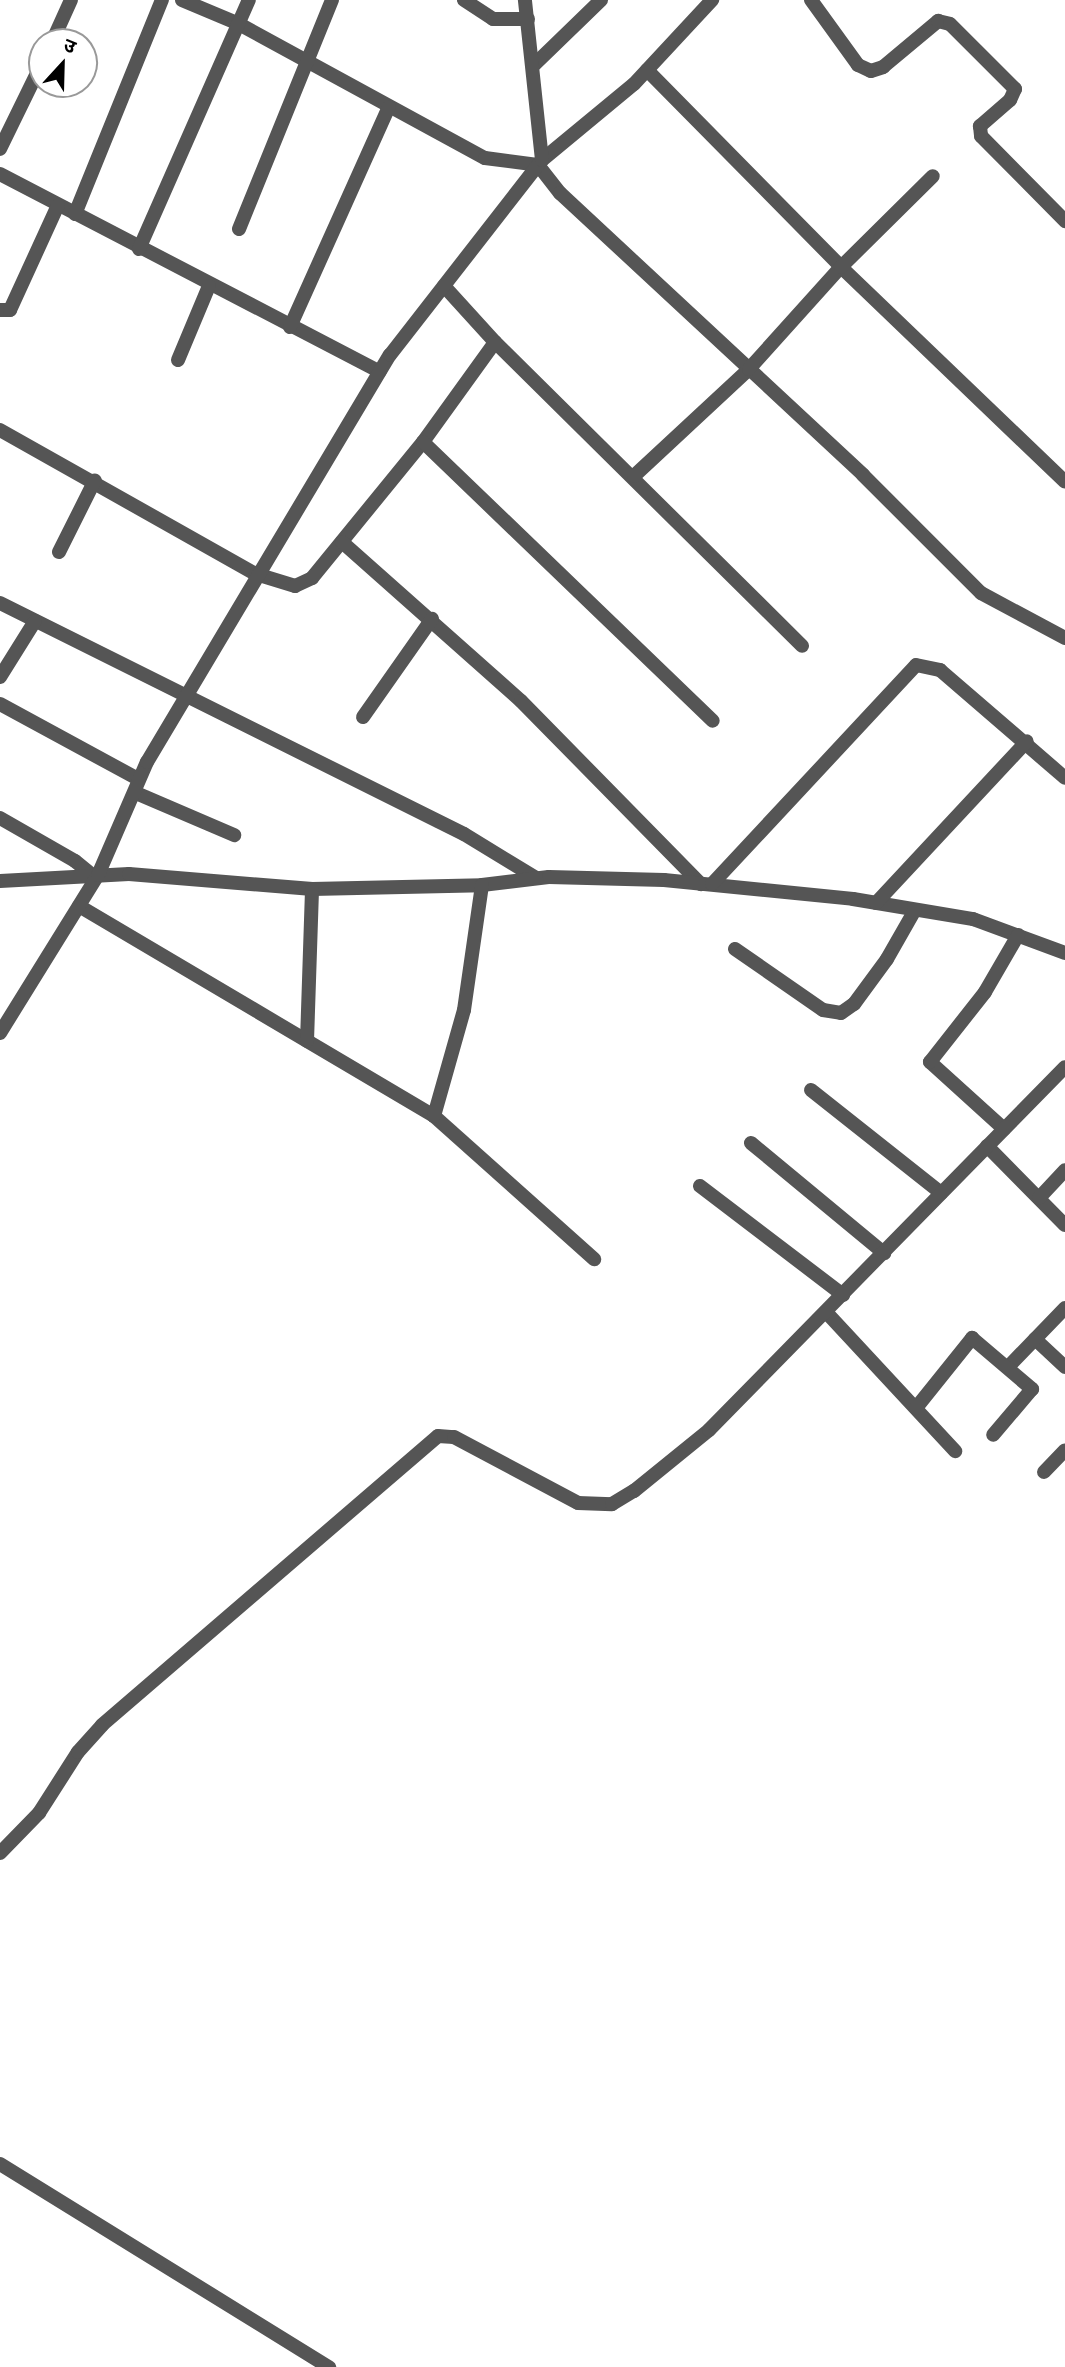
<!DOCTYPE html>
<meta charset="utf-8">
<style>
body{margin:0}
#map{position:relative;width:1065px;height:2367px;overflow:hidden;background:#fff;font-family:Mulish,"Noto Sans Devanagari",sans-serif}
div>[style]{position:absolute}
.minor>*{height:14px;margin:-7px;padding:0 7px;transform-origin:7px;border-radius:7px;background:#555}
.tertiary>*{height:14px;margin:-7px;padding:0 7px;transform-origin:7px;border-radius:7px;background:#555}
span{translate:-50% -50%;white-space:nowrap;text-align:center;line-height:1.15;-webkit-text-stroke:5px #fff;paint-order:stroke}
.north{position:absolute;left:28px;top:28px;width:70px;height:70px;box-sizing:border-box;background:#fff;border:2px solid #999;border-radius:50%;rotate:22deg;font-size:19px;font-weight:700;line-height:28px;text-align:center;color:#000}
.north::after{content:'';display:block;margin:auto;width:24px;height:32px;background:#000;clip-path:polygon(50% 0,100% 100%,50% 72%,0 100%)}
</style>
<div id="map">
<div class="minor">
<div style="left:182px;top:0;width:62px;rotate:22.8deg"></div>
<div style="left:239px;top:24px;width:280px;rotate:28.6deg"></div>
<div style="left:485px;top:158px;width:53px;rotate:7.5deg"></div>
<div style="left:538px;top:165px;width:36px;rotate:52deg"></div>
<div style="left:560px;top:193px;width:414px;rotate:42.9deg"></div>
<div style="left:863px;top:475px;width:167px;rotate:45deg"></div>
<div style="left:981px;top:593px;width:95px;rotate:28.2deg"></div>
<div style="left:464px;top:0;width:35px;rotate:33deg"></div>
<div style="left:493px;top:19px;width:35px"></div>
<div style="left:811px;top:0;width:80px;rotate:54.1deg"></div>
<div style="left:858px;top:65px;width:14px;rotate:25deg"></div>
<div style="left:871px;top:71px;width:13px;rotate:-18deg"></div>
<div style="left:883px;top:67px;width:72px;rotate:-39.9deg"></div>
<div style="left:938px;top:21px;width:12px;rotate:14deg"></div>
<div style="left:950px;top:24px;width:92px;rotate:45deg"></div>
<div style="left:1015px;top:89px;width:12px;rotate:114deg"></div>
<div style="left:1010px;top:100px;width:40px;rotate:139deg"></div>
<div style="left:980px;top:126px;width:10px;rotate:84deg"></div>
<div style="left:981px;top:136px;width:120px;rotate:45.3deg"></div>
<div style="left:52px;top:42px;width:46px;rotate:-65.7deg"></div>
<div style="left:535px;top:64px;width:92px;rotate:-44.1deg"></div>
<div style="left:647px;top:70px;width:276px;rotate:45.4deg"></div>
<div style="left:841px;top:267px;width:310px;rotate:43.8deg"></div>
<div style="left:0;top:149px;width:96px;rotate:-64deg"></div>
<div style="left:542px;top:160px;width:119px;rotate:-39.6deg"></div>
<div style="left:634px;top:84px;width:115px;rotate:-47.1deg"></div>
<div style="left:0;top:174px;width:428px;rotate:27.5deg"></div>
<div style="left:75px;top:214px;width:231px;rotate:-67.9deg"></div>
<div style="left:239px;top:229px;width:247px;rotate:-67.9deg"></div>
<div style="left:139px;top:249px;width:272px;rotate:-66.2deg"></div>
<div style="left:444px;top:286px;width:76px;rotate:47.7deg"></div>
<div style="left:495px;top:342px;width:432px;rotate:44.7deg"></div>
<div style="left:0;top:310px;width:10px"></div>
<div style="left:10px;top:310px;width:115px;rotate:-65.4deg"></div>
<div style="left:290px;top:327px;width:241px;rotate:-65.8deg"></div>
<div style="left:178px;top:360px;width:80px;rotate:-67.3deg"></div>
<div style="left:0;top:430px;width:294px;rotate:29.4deg"></div>
<div style="left:256px;top:574px;width:41px;rotate:17.1deg"></div>
<div style="left:295px;top:586px;width:19px;rotate:-25deg"></div>
<div style="left:312px;top:578px;width:176px;rotate:-50.8deg"></div>
<div style="left:423px;top:442px;width:123px;rotate:-54.2deg"></div>
<div style="left:423px;top:442px;width:402px;rotate:43.9deg"></div>
<div style="left:634px;top:476px;width:157px;rotate:-42.9deg"></div>
<div style="left:749px;top:369px;width:137px;rotate:-48deg"></div>
<div style="left:841px;top:267px;width:129px;rotate:-44.7deg"></div>
<div style="left:342px;top:542px;width:239px;rotate:41.6deg"></div>
<div style="left:521px;top:701px;width:257px;rotate:45.5deg"></div>
<div style="left:59px;top:552px;width:80px;rotate:-63.4deg"></div>
<div style="left:0;top:603px;width:518px;rotate:26.47deg"></div>
<div style="left:464px;top:834px;width:84px;rotate:31.4deg"></div>
<div style="left:0;top:677px;width:66px;rotate:-58deg"></div>
<div style="left:0;top:704px;width:157px;rotate:28.5deg"></div>
<div style="left:363px;top:717px;width:120px;rotate:-54.9deg"></div>
<div style="left:136px;top:793px;width:107px;rotate:23.2deg"></div>
<div style="left:0;top:818px;width:86px;rotate:29.8deg"></div>
<div style="left:75px;top:861px;width:22px;rotate:39deg"></div>
<div style="left:0;top:881px;width:129px;rotate:-3.1deg"></div>
<div style="left:129px;top:874px;width:184px;rotate:4.7deg"></div>
<div style="left:312px;top:889px;width:170px;rotate:-1.3deg"></div>
<div style="left:482px;top:885px;width:67px;rotate:-6.8deg"></div>
<div style="left:549px;top:877px;width:115px;rotate:1.5deg"></div>
<div style="left:664px;top:880px;width:190px;rotate:5.7deg"></div>
<div style="left:853px;top:899px;width:122px;rotate:9.5deg"></div>
<div style="left:973px;top:919px;width:98px;rotate:20.3deg"></div>
<div style="left:712px;top:884px;width:299px;rotate:-47deg"></div>
<div style="left:916px;top:665px;width:25px;rotate:12deg"></div>
<div style="left:940px;top:670px;width:165px;rotate:40.8deg"></div>
<div style="left:876px;top:903px;width:221px;rotate:-47deg"></div>
<div style="left:79px;top:906px;width:412px;rotate:30.6deg"></div>
<div style="left:434px;top:1116px;width:215px;rotate:41.8deg"></div>
<div style="left:735px;top:949px;width:107px;rotate:34.7deg"></div>
<div style="left:823px;top:1010px;width:18px;rotate:9deg"></div>
<div style="left:841px;top:1013px;width:16px;rotate:-35deg"></div>
<div style="left:854px;top:1004px;width:56px;rotate:-53.7deg"></div>
<div style="left:887px;top:959px;width:56px;rotate:-60.3deg"></div>
<div style="left:0;top:1033px;width:186px;rotate:-58.2deg"></div>
<div style="left:98px;top:875px;width:123px;rotate:-66.6deg"></div>
<div style="left:147px;top:762px;width:474px;rotate:-59.2deg"></div>
<div style="left:390px;top:355px;width:247px;rotate:-52.1deg"></div>
<div style="left:542px;top:160px;width:161px;rotate:-96.1deg"></div>
<div style="left:307px;top:1041px;width:152px;rotate:-88.1deg"></div>
<div style="left:811px;top:1090px;width:166px;rotate:38.4deg"></div>
<div style="left:434px;top:1116px;width:110px;rotate:-74.2deg"></div>
<div style="left:464px;top:1010px;width:126px;rotate:-81.8deg"></div>
<div style="left:1004px;top:1129px;width:100px;rotate:-137.8deg"></div>
<div style="left:930px;top:1062px;width:89px;rotate:-51.8deg"></div>
<div style="left:985px;top:992px;width:66px;rotate:-59.9deg"></div>
<div style="left:751px;top:1143px;width:173px;rotate:39.6deg"></div>
<div style="left:987px;top:1146px;width:111px;rotate:45.4deg"></div>
<div style="left:700px;top:1186px;width:180px;rotate:37.3deg"></div>
<div style="left:1039px;top:1198px;width:38px;rotate:-47deg"></div>
<div style="left:826px;top:1312px;width:190px;rotate:47.1deg"></div>
<div style="left:1035px;top:1339px;width:41px;rotate:43deg"></div>
<div style="left:1008px;top:1367px;width:82px;rotate:-46deg"></div>
<div style="left:916px;top:1408px;width:90px;rotate:-51.3deg"></div>
<div style="left:972px;top:1338px;width:79px;rotate:40.4deg"></div>
<div style="left:1032px;top:1389px;width:60px;rotate:130.3deg"></div>
<div style="left:1044px;top:1472px;width:30px;rotate:-46deg"></div>
<div style="left:0;top:1853px;width:56px;rotate:-45.7deg"></div>
<div style="left:39px;top:1813px;width:72px;rotate:-57.4deg"></div>
<div style="left:78px;top:1752px;width:36px;rotate:-48deg"></div>
<div style="left:102px;top:1725px;width:443px;rotate:-40.7deg"></div>
<div style="left:438px;top:1436px;width:16px;rotate:4deg"></div>
<div style="left:454px;top:1437px;width:140px;rotate:28deg"></div>
<div style="left:578px;top:1503px;width:34px;rotate:2deg"></div>
<div style="left:612px;top:1504px;width:26px;rotate:-31deg"></div>
<div style="left:634px;top:1491px;width:97px;rotate:-39.1deg"></div>
<div style="left:709px;top:1430px;width:508px;rotate:-45.56deg"></div>
</div>
<div class="tertiary">
<div style="left:0;top:2164px;width:387px;rotate:31.7deg"></div>
</div>
<div class="north">उ</div>
</div>
